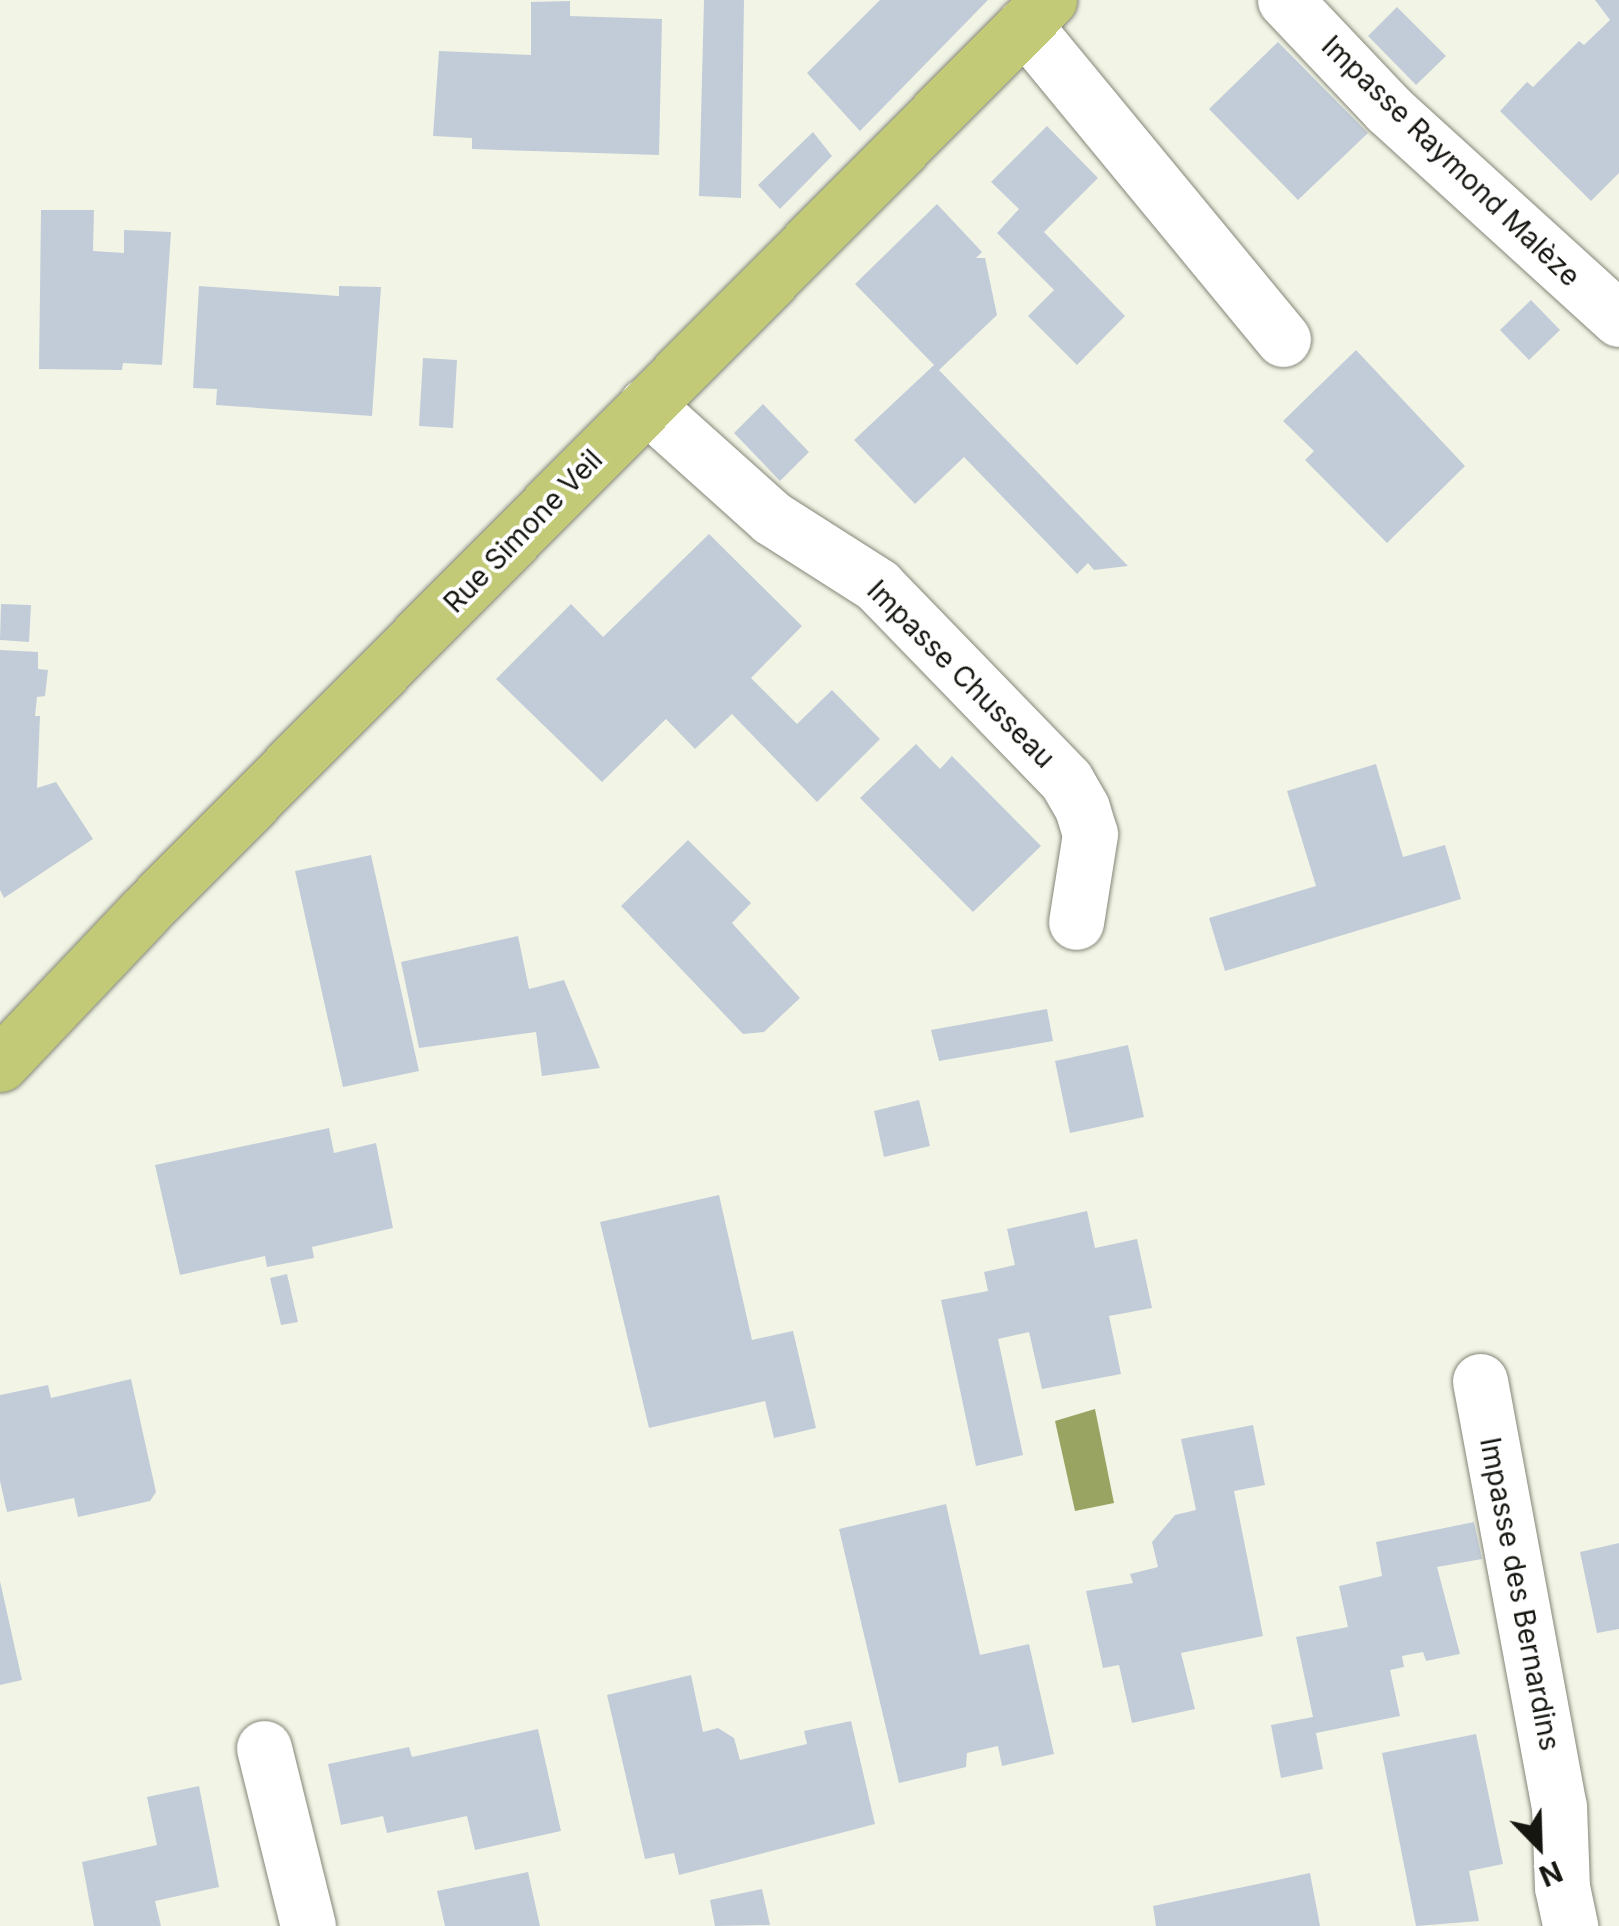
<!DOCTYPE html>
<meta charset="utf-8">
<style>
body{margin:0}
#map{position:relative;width:1619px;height:1926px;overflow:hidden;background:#f2f5e6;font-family:Inter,sans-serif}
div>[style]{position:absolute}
.water>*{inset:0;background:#99a362}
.building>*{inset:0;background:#c2ccd8}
.roads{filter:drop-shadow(0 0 2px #848678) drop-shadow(0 0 2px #848678)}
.minor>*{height:55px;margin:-27.5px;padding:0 27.5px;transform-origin:27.5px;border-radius:27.5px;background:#fff}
.major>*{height:55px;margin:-27.5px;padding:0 27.5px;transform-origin:27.5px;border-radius:27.5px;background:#c2ca77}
span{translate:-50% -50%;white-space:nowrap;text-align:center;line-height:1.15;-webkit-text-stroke:8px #fff;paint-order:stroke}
.street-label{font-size:28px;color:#151610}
.north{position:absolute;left:1489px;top:1796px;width:100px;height:100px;-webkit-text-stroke:8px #fff;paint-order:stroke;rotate:157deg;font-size:28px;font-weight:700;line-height:40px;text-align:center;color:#151610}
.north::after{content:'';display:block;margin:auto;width:35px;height:45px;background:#151610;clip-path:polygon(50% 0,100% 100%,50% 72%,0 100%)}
</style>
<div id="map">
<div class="water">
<div style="clip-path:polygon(1095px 1409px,1114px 1503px,1075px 1511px,1055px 1421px)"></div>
</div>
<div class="building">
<div style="clip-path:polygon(704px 0,744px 0,741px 198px,699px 196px)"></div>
<div style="clip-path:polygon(880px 0,988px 0,860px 131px,807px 73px)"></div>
<div style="clip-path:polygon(1595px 0,1619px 0,1619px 173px,1591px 201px,1500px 111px,1527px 82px,1533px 87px,1579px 41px,1584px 45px,1610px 20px)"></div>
<div style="clip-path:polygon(570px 1px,570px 16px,662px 19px,659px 155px,472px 149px,472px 138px,433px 136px,439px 51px,531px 55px,531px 2px)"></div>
<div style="clip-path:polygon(1397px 7px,1446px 56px,1416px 85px,1368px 36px)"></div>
<div style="clip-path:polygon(1278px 42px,1368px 133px,1298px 200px,1209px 109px)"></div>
<div style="clip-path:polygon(1047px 126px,1098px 178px,1044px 232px,1125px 316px,1077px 365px,1028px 316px,1054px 290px,997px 233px,1019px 209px,991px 182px)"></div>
<div style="clip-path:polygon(813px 132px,832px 156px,780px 209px,758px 185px)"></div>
<div style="clip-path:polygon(937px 204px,982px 252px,976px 258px,985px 258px,997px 315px,939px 370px,1128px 566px,1094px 570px,1088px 563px,1077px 574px,964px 457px,915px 504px,854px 440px,934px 365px,855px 284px)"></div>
<div style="clip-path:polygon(41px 210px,94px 210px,93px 251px,124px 253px,124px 230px,171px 232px,162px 365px,123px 363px,122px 370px,39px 369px)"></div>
<div style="clip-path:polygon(199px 286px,339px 296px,339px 286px,381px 287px,372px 416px,216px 405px,217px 389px,193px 388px)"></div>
<div style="clip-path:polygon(1531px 300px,1560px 330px,1529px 360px,1500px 330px)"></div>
<div style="clip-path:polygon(1356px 350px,1465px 466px,1387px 543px,1305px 460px,1314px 451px,1283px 421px)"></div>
<div style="clip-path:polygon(423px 358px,457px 360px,453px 428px,419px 426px)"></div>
<div style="clip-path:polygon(763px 404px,809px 452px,780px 481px,734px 433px)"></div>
<div style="clip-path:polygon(709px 534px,802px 626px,751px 678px,797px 724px,832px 690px,880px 739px,817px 802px,732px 714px,695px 749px,666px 719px,602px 782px,496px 679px,571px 604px,603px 637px)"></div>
<div style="clip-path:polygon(1px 604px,31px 605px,29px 642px,0 640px)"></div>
<div style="clip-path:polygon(0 650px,38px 652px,38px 669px,48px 670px,45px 696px,37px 697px,35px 716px,40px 716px,37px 788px,56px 782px,93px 839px,4px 898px,0 890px)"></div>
<div style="clip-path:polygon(916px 744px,940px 769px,952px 756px,1041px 846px,973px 912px,860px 798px)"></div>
<div style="clip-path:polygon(1376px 764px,1403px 857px,1445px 845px,1461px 899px,1225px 971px,1209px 918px,1316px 886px,1287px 791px)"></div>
<div style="clip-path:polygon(688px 840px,751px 903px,732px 923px,800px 998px,764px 1032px,743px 1034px,621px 906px)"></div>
<div style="clip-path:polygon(371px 855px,419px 1071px,343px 1087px,295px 871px)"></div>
<div style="clip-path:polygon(518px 936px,529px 989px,564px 980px,600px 1068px,542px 1076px,536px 1032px,419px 1048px,401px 962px)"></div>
<div style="clip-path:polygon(1047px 1009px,1053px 1041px,939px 1061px,931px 1030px)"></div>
<div style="clip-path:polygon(1128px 1045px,1144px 1117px,1070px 1133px,1055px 1061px)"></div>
<div style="clip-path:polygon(919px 1100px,930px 1146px,884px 1157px,874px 1111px)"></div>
<div style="clip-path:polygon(329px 1128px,334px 1153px,376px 1143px,393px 1228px,312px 1247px,314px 1258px,267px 1267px,265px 1256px,180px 1275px,155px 1165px)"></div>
<div style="clip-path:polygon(719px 1195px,752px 1340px,793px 1331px,816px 1428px,774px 1438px,765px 1401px,649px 1428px,600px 1222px)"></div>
<div style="clip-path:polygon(1087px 1211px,1095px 1248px,1137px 1239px,1152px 1308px,1109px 1316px,1121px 1374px,1042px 1389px,1029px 1332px,998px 1339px,1023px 1455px,976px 1466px,941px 1300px,988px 1291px,984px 1272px,1015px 1265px,1007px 1229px)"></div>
<div style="clip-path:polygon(287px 1274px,298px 1322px,281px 1325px,270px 1278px)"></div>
<div style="clip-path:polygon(131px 1379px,156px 1492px,150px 1501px,78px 1517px,74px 1498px,7px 1512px,0 1481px,0 1395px,48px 1385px,51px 1398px)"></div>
<div style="clip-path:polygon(1253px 1425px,1265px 1485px,1234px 1491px,1263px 1636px,1181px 1653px,1195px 1709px,1132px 1723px,1119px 1665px,1103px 1668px,1086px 1591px,1133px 1583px,1130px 1574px,1158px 1567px,1152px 1542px,1175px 1515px,1196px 1510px,1181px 1439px)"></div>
<div style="clip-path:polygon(946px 1504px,980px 1655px,1029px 1644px,1054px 1754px,1002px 1766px,998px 1746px,967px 1753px,966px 1767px,899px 1783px,839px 1529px)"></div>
<div style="clip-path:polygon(1474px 1522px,1482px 1559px,1437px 1567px,1460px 1654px,1426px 1661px,1423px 1652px,1402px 1656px,1404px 1667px,1390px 1670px,1400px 1716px,1316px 1733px,1323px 1769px,1281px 1778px,1271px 1725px,1313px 1717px,1296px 1637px,1348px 1627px,1339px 1586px,1382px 1576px,1376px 1542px)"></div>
<div style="clip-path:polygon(1619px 1543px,1619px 1629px,1597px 1633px,1580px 1552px)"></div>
<div style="clip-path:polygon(0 1581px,22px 1680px,0 1685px)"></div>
<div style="clip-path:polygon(691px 1675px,703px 1732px,718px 1728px,734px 1738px,740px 1760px,807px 1744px,804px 1731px,851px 1721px,875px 1824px,679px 1875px,674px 1853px,645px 1859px,607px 1695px)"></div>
<div style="clip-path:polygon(538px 1729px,561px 1831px,475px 1850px,467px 1816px,387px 1833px,383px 1816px,341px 1825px,328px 1764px,409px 1747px,412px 1757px)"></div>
<div style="clip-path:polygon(1476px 1734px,1503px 1864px,1469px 1871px,1479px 1921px,1416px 1926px,1382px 1753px)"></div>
<div style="clip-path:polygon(199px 1786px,219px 1887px,155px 1901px,161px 1926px,94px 1926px,82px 1862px,157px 1845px,147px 1797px)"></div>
<div style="clip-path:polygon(528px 1872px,540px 1926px,445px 1926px,437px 1891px)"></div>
<div style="clip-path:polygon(1310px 1873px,1320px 1926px,1156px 1926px,1153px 1906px)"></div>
<div style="clip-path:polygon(762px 1889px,770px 1925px,715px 1926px,710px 1900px)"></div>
</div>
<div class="roads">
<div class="minor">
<div style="left:1285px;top:0;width:150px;rotate:46.6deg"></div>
<div style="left:1388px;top:109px;width:312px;rotate:42.3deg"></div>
<div style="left:1024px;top:25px;width:407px;rotate:50.5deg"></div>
<div style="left:646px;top:405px;width:169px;rotate:41.9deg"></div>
<div style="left:772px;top:518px;width:125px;rotate:32.5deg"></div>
<div style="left:877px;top:585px;width:272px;rotate:45.9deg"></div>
<div style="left:1066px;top:780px;width:32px;rotate:60deg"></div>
<div style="left:1082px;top:808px;width:27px;rotate:73deg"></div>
<div style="left:1090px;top:834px;width:89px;rotate:99deg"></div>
<div style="left:1480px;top:1381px;width:432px;rotate:79.5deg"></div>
<div style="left:1559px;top:1806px;width:81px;rotate:87.9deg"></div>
<div style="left:1562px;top:1887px;width:40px;rotate:78deg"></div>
<div style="left:264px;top:1748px;width:183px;rotate:76.1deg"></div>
</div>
<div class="major">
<div style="left:0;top:1064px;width:209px;rotate:-46.5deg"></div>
<div style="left:144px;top:912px;width:1285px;rotate:-45.22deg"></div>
</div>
</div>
<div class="street-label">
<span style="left:1451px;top:161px;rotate:44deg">Impasse Raymond Malèze</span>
<span style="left:523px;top:531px;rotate:-46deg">Rue Simone Veil</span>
<span style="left:961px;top:674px;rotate:45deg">Impasse Chusseau</span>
<span style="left:1520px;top:1594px;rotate:79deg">Impasse des Bernardins</span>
</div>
<div class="north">N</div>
</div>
